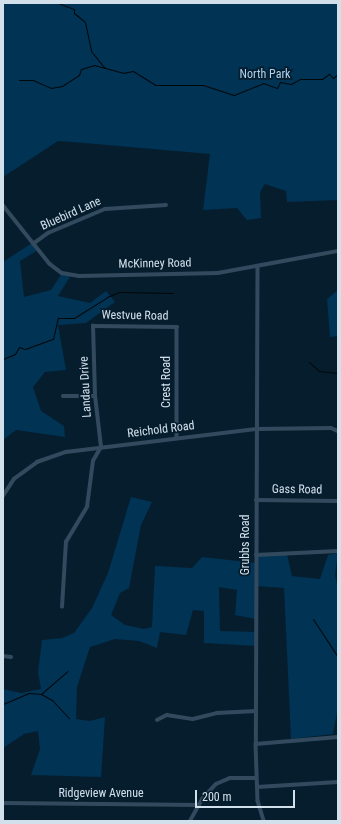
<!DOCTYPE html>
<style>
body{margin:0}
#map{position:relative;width:341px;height:824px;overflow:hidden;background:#061d2e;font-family:"Roboto Condensed",sans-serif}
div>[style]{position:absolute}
.green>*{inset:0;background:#003354}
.stream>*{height:1px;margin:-0.5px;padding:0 0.5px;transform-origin:0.5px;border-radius:0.5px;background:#000709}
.minor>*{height:3.5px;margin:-1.75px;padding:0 1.75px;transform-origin:1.75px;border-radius:1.75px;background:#334a5e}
span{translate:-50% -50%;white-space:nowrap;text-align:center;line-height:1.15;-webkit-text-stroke:3.5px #061d2e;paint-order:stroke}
.park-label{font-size:12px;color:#add2f2}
.street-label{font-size:12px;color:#d2e0ec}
.frame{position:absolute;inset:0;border:4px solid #d2e0ec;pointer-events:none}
.scale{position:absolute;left:195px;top:790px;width:100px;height:18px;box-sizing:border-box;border:2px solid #d2e0ec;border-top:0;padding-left:5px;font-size:12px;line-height:14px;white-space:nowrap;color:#d2e0ec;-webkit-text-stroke:3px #061d2e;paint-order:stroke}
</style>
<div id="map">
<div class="green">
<div style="clip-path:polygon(3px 3px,338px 3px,338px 200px,287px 202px,286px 191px,265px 184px,260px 192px,261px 218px,247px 220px,237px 208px,203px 210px,210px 154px,73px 142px,58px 141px,3px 177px)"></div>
<div style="clip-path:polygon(32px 243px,38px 250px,20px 261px,24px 297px,51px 290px,62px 273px,71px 275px,58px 296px,90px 303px,106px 291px,115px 302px,86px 323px,58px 325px,66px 370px,45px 372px,33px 387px,41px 411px,64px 426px,65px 437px,16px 430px,3px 440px,3px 262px)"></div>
<div style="clip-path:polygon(338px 290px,338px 336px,330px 337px,327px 299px)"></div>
<div style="clip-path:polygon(131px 497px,152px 502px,141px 525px,129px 588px,120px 593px,111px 615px,125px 625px,144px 629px,152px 627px,155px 566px,192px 568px,202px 557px,256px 563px,256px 555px,287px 554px,292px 576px,320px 579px,328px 555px,338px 553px,335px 575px,338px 589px,338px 707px,333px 734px,291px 739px,284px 588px,256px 586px,256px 619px,235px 615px,237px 590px,219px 587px,220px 631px,256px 632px,256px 646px,204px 643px,204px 611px,193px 610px,186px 635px,160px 632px,157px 648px,139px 641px,115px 639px,90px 647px,77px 687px,76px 719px,90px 721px,105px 717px,101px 777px,31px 775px,40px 749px,38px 731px,24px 734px,3px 748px,3px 689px,21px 693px,41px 689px,38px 672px,42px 640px,62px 638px,74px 633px,92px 608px,108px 573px)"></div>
</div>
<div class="stream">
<div style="left:58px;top:3px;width:17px;rotate:21deg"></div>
<div style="left:74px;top:9px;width:4px;rotate:90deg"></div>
<div style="left:74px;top:13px;width:14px;rotate:39deg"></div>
<div style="left:85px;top:22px;width:30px;rotate:78deg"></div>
<div style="left:91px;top:51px;width:21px;rotate:51deg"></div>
<div style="left:19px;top:80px;width:14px"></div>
<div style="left:33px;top:80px;width:20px;rotate:24deg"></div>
<div style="left:51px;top:88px;width:11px;rotate:-10deg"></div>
<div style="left:62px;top:86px;width:20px;rotate:-33deg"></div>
<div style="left:79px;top:75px;width:6px;rotate:-72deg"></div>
<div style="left:81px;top:69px;width:14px;rotate:-17deg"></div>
<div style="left:94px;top:65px;width:30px;rotate:15deg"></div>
<div style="left:123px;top:73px;width:10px;rotate:-11deg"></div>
<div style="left:133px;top:71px;width:26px;rotate:32deg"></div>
<div style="left:155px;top:85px;width:48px"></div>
<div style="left:203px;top:85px;width:33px;rotate:18deg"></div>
<div style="left:234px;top:95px;width:31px;rotate:-22deg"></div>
<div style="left:263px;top:83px;width:15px;rotate:20deg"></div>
<div style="left:277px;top:88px;width:7px;rotate:-63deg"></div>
<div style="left:280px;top:82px;width:11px;rotate:10deg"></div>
<div style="left:291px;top:84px;width:10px;rotate:-29deg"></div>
<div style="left:300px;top:79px;width:22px"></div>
<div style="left:322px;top:79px;width:9px;rotate:-36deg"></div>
<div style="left:329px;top:74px;width:6px;rotate:45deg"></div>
<div style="left:333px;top:78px;width:6px;rotate:-39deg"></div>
<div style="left:3px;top:359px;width:13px;rotate:-23deg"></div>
<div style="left:15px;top:354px;width:8px;rotate:-60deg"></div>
<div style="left:19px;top:347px;width:6px;rotate:18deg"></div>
<div style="left:25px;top:349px;width:30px;rotate:-20deg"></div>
<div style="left:53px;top:339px;width:22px;rotate:-77deg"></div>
<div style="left:58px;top:318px;width:16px"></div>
<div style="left:74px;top:318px;width:39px;rotate:-32deg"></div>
<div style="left:107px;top:297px;width:13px;rotate:-23deg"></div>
<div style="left:119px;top:292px;width:54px;rotate:1.1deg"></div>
<div style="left:309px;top:362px;width:13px;rotate:42deg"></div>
<div style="left:319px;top:371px;width:19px;rotate:6deg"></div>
<div style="left:313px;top:619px;width:45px;rotate:56.7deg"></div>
<div style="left:41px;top:694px;width:35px;rotate:-41deg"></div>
<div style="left:3px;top:704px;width:28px;rotate:-23deg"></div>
<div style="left:29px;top:693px;width:12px;rotate:5deg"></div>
<div style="left:41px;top:694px;width:13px;rotate:29deg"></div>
<div style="left:52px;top:700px;width:25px;rotate:47deg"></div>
</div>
<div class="minor">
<div style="left:3px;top:205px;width:75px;rotate:51.5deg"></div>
<div style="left:50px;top:264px;width:15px;rotate:37deg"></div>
<div style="left:62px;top:273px;width:17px;rotate:10deg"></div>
<div style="left:79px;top:276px;width:139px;rotate:-1.2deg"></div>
<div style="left:218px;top:273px;width:122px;rotate:-10.4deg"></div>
<div style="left:33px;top:244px;width:19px;rotate:-36deg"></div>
<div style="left:48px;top:233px;width:62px;rotate:-22.8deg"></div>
<div style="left:105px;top:209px;width:61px;rotate:-3.8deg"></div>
<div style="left:258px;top:267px;width:477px;rotate:90.2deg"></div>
<div style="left:256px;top:744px;width:57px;rotate:88deg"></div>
<div style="left:258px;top:801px;width:21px;rotate:73deg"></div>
<div style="left:63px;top:396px;width:32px"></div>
<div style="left:3px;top:496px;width:20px;rotate:-57deg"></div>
<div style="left:14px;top:479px;width:29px;rotate:-36deg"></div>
<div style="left:37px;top:462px;width:31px;rotate:-19deg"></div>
<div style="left:66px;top:452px;width:192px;rotate:-6.9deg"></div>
<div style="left:257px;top:429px;width:74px;rotate:-0.8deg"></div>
<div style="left:331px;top:428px;width:8px;rotate:23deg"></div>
<div style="left:256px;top:500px;width:82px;rotate:0.7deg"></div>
<div style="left:256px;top:555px;width:82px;rotate:-2.8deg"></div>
<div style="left:62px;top:607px;width:65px;rotate:-86.5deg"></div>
<div style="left:66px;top:542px;width:41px;rotate:-59deg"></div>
<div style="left:87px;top:507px;width:46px;rotate:-82.6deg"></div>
<div style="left:93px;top:461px;width:16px;rotate:-60deg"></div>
<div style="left:101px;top:447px;width:51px;rotate:-96.7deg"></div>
<div style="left:95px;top:396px;width:70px;rotate:-91.6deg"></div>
<div style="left:93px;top:326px;width:84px;rotate:0.7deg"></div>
<div style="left:177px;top:327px;width:111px;rotate:90deg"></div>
<div style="left:3px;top:656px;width:8px;rotate:7deg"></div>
<div style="left:157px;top:720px;width:11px;rotate:-27deg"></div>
<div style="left:167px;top:715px;width:26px;rotate:9deg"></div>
<div style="left:193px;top:719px;width:25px;rotate:-14deg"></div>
<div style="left:217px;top:713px;width:39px;rotate:-3deg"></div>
<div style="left:256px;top:744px;width:82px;rotate:-4.9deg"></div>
<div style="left:257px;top:787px;width:81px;rotate:-3.5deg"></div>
<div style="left:3px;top:803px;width:196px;rotate:0.6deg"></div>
<div style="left:190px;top:821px;width:26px;rotate:-61deg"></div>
<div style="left:203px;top:798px;width:19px;rotate:-47deg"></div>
<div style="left:216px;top:784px;width:15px;rotate:-23deg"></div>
<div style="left:230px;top:778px;width:26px"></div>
</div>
<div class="park-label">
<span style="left:265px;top:75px">North Park</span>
</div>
<div class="street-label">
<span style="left:71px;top:214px;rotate:-24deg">Bluebird Lane</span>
<span style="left:155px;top:264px;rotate:-1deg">McKinney Road</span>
<span style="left:135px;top:316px;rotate:1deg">Westvue Road</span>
<span style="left:167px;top:382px;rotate:-90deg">Crest Road</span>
<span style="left:86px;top:387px;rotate:-93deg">Landau Drive</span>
<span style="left:161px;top:430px;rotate:-7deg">Reichold Road</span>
<span style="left:297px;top:490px;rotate:1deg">Gass Road</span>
<span style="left:246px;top:545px;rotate:-90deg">Grubbs Road</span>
<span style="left:101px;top:794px">Ridgeview Avenue</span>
</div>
<div class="frame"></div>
<div class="scale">200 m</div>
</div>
